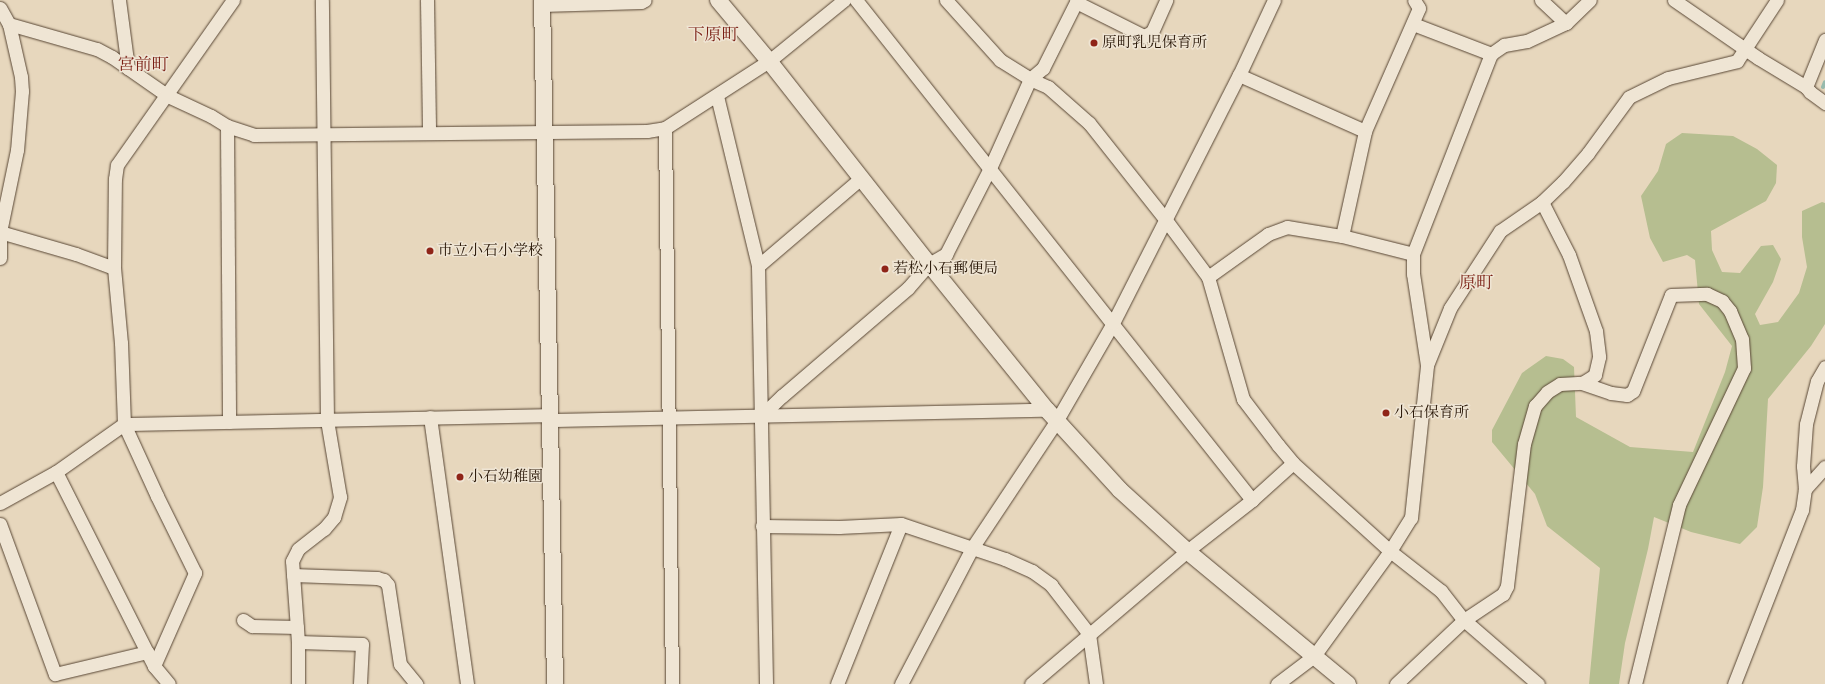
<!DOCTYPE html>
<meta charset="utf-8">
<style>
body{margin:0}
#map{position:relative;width:1825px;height:684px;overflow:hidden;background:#e7d7bd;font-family:Alegreya,"Noto Serif JP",serif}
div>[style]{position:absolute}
.green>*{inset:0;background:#b6be90}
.stream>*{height:4px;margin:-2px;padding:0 2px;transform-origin:2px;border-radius:2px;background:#97baad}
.roads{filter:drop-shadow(0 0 1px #584634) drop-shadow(0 0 1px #584634)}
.minor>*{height:13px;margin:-6.5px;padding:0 6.5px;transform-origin:6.5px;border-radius:6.5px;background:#efe5d4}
.tertiary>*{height:16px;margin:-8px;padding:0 8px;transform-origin:8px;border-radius:8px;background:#efe5d4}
.dots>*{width:11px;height:11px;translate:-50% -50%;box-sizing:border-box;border:2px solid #efe5d4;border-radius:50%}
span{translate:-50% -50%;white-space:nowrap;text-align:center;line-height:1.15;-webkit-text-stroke:3px #efe5d4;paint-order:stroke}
.poi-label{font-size:15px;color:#281606}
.left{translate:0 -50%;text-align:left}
.quarter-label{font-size:17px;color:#7a1f14}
</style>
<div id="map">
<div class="green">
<div style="clip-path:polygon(1682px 133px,1733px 136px,1757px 149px,1777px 165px,1776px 183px,1766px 201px,1711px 231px,1712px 250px,1722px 272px,1740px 273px,1761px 246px,1773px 245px,1781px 259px,1773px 282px,1755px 314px,1760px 325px,1778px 322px,1799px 293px,1807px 267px,1802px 237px,1802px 211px,1822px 202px,1825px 203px,1825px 324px,1811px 346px,1768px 399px,1763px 487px,1757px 527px,1740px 544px,1691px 532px,1654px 517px,1648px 549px,1625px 643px,1619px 684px,1589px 684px,1600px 568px,1547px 526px,1535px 494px,1492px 442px,1492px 430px,1522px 373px,1546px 356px,1563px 359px,1574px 367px,1576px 417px,1630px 447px,1693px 452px,1725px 372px,1732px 346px,1699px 304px,1695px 260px,1687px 255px,1663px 262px,1650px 238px,1641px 196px,1658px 171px,1666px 144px)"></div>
</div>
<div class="stream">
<div style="left:1823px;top:87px;width:5px;rotate:-68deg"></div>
</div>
<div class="roads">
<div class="minor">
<div style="left:119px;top:0;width:69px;rotate:82.5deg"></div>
<div style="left:427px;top:0;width:133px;rotate:89.1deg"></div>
<div style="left:856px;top:0;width:638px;rotate:51.62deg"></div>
<div style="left:946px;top:0;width:81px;rotate:48deg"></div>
<div style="left:1000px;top:60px;width:36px;rotate:32deg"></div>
<div style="left:1030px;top:79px;width:20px;rotate:24deg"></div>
<div style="left:1048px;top:87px;width:55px;rotate:41.3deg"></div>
<div style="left:1089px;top:123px;width:122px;rotate:51.6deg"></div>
<div style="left:1165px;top:219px;width:72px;rotate:53.4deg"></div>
<div style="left:1208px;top:277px;width:127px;rotate:74deg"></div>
<div style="left:1243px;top:399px;width:58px;rotate:52.7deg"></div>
<div style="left:1278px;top:445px;width:23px;rotate:50deg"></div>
<div style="left:1293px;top:463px;width:131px;rotate:42.2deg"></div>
<div style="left:1390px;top:551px;width:65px;rotate:38.1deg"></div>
<div style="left:1441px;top:591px;width:37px;rotate:52deg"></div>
<div style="left:1464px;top:620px;width:98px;rotate:40.9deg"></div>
<div style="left:1541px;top:0;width:34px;rotate:43deg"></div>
<div style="left:1674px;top:0;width:102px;rotate:34.6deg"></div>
<div style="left:1758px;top:58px;width:56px;rotate:31.1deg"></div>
<div style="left:1806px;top:87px;width:6px;rotate:51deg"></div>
<div style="left:1810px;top:92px;width:19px;rotate:36deg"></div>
<div style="left:1076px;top:2px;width:76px;rotate:26.6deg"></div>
<div style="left:1144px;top:36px;width:9px;rotate:-27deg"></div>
<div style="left:1152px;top:32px;width:35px;rotate:-66deg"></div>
<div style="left:542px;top:5px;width:99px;rotate:-1.7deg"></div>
<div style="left:641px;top:2px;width:4px;rotate:-27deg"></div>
<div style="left:0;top:8px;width:18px;rotate:61deg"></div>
<div style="left:9px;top:24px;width:54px;rotate:77.2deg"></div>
<div style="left:21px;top:77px;width:14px;rotate:86deg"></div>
<div style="left:22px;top:91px;width:59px;rotate:94.8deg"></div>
<div style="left:17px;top:150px;width:84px;rotate:101.7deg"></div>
<div style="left:0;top:232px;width:26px;rotate:90deg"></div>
<div style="left:9px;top:24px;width:91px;rotate:15.9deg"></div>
<div style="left:97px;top:49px;width:17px;rotate:28deg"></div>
<div style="left:112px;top:57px;width:68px;rotate:34.9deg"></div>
<div style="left:168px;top:96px;width:47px;rotate:24.9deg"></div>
<div style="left:211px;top:116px;width:19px;rotate:32deg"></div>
<div style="left:227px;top:126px;width:28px;rotate:18deg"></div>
<div style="left:254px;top:135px;width:393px;rotate:-0.6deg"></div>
<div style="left:647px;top:131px;width:18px;rotate:-9deg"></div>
<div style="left:665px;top:128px;width:124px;rotate:-32.8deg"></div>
<div style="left:769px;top:61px;width:97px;rotate:-39.1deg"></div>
<div style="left:1413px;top:24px;width:84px;rotate:21deg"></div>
<div style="left:1239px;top:75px;width:138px;rotate:24deg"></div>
<div style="left:1806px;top:87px;width:51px;rotate:-68deg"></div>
<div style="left:717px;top:96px;width:175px;rotate:76.4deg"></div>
<div style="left:758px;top:266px;width:418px;rotate:88.9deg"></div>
<div style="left:227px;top:126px;width:296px;rotate:89.6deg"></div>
<div style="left:665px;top:128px;width:556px;rotate:89.28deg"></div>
<div style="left:1542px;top:202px;width:59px;rotate:63deg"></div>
<div style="left:1569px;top:255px;width:81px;rotate:70.4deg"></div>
<div style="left:1596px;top:331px;width:26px;rotate:83deg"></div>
<div style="left:1599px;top:357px;width:18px;rotate:103deg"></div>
<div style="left:1595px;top:375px;width:15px;rotate:148deg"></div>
<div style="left:0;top:232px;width:79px;rotate:16.1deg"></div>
<div style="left:76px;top:254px;width:40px;rotate:20.2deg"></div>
<div style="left:1342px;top:236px;width:107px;rotate:-77.6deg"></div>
<div style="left:1365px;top:131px;width:134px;rotate:-66.3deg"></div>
<div style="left:1419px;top:8px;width:9px;rotate:-122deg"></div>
<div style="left:758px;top:266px;width:135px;rotate:-40.5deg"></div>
<div style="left:1208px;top:277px;width:74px;rotate:-35.6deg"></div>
<div style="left:1268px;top:234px;width:20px;rotate:-20deg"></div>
<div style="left:1287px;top:227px;width:56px;rotate:9.3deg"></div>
<div style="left:1342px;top:236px;width:73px;rotate:14.2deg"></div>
<div style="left:1427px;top:365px;width:61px;rotate:-68deg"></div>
<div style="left:1450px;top:308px;width:92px;rotate:-57deg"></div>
<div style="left:1500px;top:231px;width:51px;rotate:-34.6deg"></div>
<div style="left:1542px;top:202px;width:29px;rotate:-44deg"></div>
<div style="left:1563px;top:182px;width:38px;rotate:-49deg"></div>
<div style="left:1588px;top:153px;width:69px;rotate:-53.8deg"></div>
<div style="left:1629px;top:97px;width:43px;rotate:-26deg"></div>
<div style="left:1668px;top:78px;width:71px;rotate:-13.8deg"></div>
<div style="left:1737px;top:61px;width:73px;rotate:-56.7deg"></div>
<div style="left:761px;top:416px;width:29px;rotate:-44deg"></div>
<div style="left:782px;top:396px;width:166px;rotate:-40.6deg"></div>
<div style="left:908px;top:288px;width:32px;rotate:-49deg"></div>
<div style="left:929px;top:264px;width:20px;rotate:-30deg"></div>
<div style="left:946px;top:254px;width:97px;rotate:-62.9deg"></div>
<div style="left:990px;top:168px;width:98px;rotate:-65.8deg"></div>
<div style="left:1030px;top:79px;width:17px;rotate:-40deg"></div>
<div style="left:1043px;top:68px;width:76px;rotate:-63.4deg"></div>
<div style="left:430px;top:417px;width:270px;rotate:82.1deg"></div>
<div style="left:549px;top:420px;width:498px;rotate:-1.2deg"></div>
<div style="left:56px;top:472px;width:217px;rotate:63.2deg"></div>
<div style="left:154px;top:666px;width:23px;rotate:50deg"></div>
<div style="left:1805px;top:489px;width:30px;rotate:-48deg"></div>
<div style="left:0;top:503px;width:64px;rotate:-29deg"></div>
<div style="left:56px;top:472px;width:83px;rotate:-35.2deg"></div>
<div style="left:124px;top:424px;width:425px;rotate:-1.2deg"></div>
<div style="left:0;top:524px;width:160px;rotate:69.9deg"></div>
<div style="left:55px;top:674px;width:95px;rotate:-13.4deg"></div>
<div style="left:762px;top:526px;width:77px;rotate:0.7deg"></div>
<div style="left:839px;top:527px;width:62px;rotate:-2.8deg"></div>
<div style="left:901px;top:524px;width:110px;rotate:18.6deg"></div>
<div style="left:1005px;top:559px;width:30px;rotate:24deg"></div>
<div style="left:1032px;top:571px;width:24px;rotate:36deg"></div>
<div style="left:1051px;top:585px;width:62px;rotate:52.2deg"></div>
<div style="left:1089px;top:634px;width:50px;rotate:82deg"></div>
<div style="left:293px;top:575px;width:84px;rotate:2deg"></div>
<div style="left:377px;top:578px;width:7px;rotate:16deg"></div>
<div style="left:384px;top:580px;width:6px;rotate:51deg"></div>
<div style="left:388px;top:585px;width:80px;rotate:81.4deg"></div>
<div style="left:400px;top:664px;width:26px;rotate:51deg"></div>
<div style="left:243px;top:620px;width:11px;rotate:34deg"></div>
<div style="left:252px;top:626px;width:45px;rotate:1.3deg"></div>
<div style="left:298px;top:642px;width:64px;rotate:1.8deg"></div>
<div style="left:362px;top:644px;width:40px;rotate:92.9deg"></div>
<div style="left:154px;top:666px;width:102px;rotate:-66.2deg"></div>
<div style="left:195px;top:573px;width:86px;rotate:-116.3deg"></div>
<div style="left:157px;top:496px;width:79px;rotate:-114.6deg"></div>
<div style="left:124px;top:424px;width:81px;rotate:-92.1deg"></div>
<div style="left:121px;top:343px;width:75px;rotate:-95.3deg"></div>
<div style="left:114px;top:268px;width:89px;rotate:-89.4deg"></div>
<div style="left:115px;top:179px;width:14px;rotate:-82deg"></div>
<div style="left:117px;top:165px;width:202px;rotate:-54.9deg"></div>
<div style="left:298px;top:684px;width:42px;rotate:-90deg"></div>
<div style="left:298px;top:642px;width:81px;rotate:-94.2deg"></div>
<div style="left:292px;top:561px;width:13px;rotate:-63deg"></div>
<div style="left:298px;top:549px;width:33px;rotate:-38deg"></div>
<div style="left:324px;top:529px;width:16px;rotate:-50deg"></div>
<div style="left:334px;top:517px;width:21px;rotate:-73deg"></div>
<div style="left:340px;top:497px;width:78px;rotate:-99.6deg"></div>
<div style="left:327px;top:420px;width:420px;rotate:-90.7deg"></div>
<div style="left:837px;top:684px;width:172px;rotate:-68.2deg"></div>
<div style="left:901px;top:684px;width:153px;rotate:-62.4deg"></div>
<div style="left:972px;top:548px;width:154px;rotate:-56.4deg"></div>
<div style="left:1057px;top:420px;width:112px;rotate:-60deg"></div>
<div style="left:1113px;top:323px;width:278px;rotate:-63.1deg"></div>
<div style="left:1239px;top:75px;width:83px;rotate:-65deg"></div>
<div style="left:1031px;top:684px;width:205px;rotate:-40.4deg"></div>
<div style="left:1187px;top:551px;width:83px;rotate:-38.1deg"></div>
<div style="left:1252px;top:500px;width:55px;rotate:-42.1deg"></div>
<div style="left:1277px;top:684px;width:46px;rotate:-37.1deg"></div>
<div style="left:1314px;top:656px;width:130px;rotate:-54.1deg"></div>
<div style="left:1390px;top:551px;width:39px;rotate:-58deg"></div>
<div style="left:1411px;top:518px;width:154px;rotate:-84deg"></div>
<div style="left:1427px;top:365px;width:92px;rotate:-98.7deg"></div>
<div style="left:1413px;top:274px;width:20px;rotate:-90deg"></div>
<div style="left:1413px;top:254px;width:215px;rotate:-68.7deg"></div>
<div style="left:1491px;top:54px;width:16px;rotate:-35deg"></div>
<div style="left:1504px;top:45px;width:23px;rotate:-10deg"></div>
<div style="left:1527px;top:41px;width:43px;rotate:-24.8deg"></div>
<div style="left:1566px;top:23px;width:33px;rotate:-44deg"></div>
<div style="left:1396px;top:684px;width:93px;rotate:-43.3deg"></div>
<div style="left:1464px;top:620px;width:47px;rotate:-33.7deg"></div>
<div style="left:1503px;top:594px;width:9px;rotate:-63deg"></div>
<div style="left:1507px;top:586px;width:143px;rotate:-83.2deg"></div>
<div style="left:1524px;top:444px;width:40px;rotate:-74deg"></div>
<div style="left:1535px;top:406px;width:18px;rotate:-49deg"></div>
<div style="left:1547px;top:392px;width:15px;rotate:-32deg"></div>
<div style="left:1560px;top:384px;width:22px;rotate:-3deg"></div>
<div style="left:1582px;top:383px;width:31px;rotate:19deg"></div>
<div style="left:1611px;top:393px;width:16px;rotate:7deg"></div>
<div style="left:1627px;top:395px;width:7px;rotate:-34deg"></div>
<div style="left:1633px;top:391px;width:103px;rotate:-68.4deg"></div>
<div style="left:1671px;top:295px;width:36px;rotate:-2deg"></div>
<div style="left:1707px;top:294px;width:17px;rotate:25deg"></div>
<div style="left:1722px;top:301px;width:13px;rotate:51deg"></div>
<div style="left:1730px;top:311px;width:30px;rotate:67deg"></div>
<div style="left:1742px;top:339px;width:29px;rotate:86deg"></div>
<div style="left:1744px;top:368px;width:152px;rotate:115.4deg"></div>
<div style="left:1679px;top:505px;width:184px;rotate:103.8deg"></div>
<div style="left:1734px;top:684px;width:187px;rotate:-68.7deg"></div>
<div style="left:1802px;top:510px;width:21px;rotate:-82deg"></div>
<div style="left:1805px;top:489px;width:23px;rotate:-95deg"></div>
<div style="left:1803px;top:466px;width:42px;rotate:-85.9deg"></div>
<div style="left:1806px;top:424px;width:44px;rotate:-75.7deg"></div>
<div style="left:1817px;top:381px;width:16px;rotate:-60deg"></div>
</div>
<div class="tertiary">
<div style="left:542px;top:0;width:684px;rotate:88.91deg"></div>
<div style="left:718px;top:0;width:80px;rotate:50.1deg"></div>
<div style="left:769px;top:61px;width:258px;rotate:51.8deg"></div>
<div style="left:929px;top:264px;width:188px;rotate:51.1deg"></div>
<div style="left:1047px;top:410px;width:108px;rotate:47.6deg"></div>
<div style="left:1120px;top:490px;width:91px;rotate:42.3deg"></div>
<div style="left:1187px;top:551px;width:209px;rotate:39.6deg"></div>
</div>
</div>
<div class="dots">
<div style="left:1094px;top:43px;background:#8f2418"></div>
<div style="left:430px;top:251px;background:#8f2418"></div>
<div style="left:885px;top:269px;background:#8f2418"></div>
<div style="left:1386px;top:413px;background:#8f2418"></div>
<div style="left:460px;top:477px;background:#8f2418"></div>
</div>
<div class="poi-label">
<span class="left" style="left:1102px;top:43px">原町乳児保育所</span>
<span class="left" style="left:438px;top:251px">市立小石小学校</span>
<span class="left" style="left:893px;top:269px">若松小石郵便局</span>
<span class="left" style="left:1394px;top:413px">小石保育所</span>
<span class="left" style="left:468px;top:477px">小石幼稚園</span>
</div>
<div class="quarter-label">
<span style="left:713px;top:35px">下原町</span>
<span style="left:143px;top:65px">宮前町</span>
<span style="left:1476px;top:283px">原町</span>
</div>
</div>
